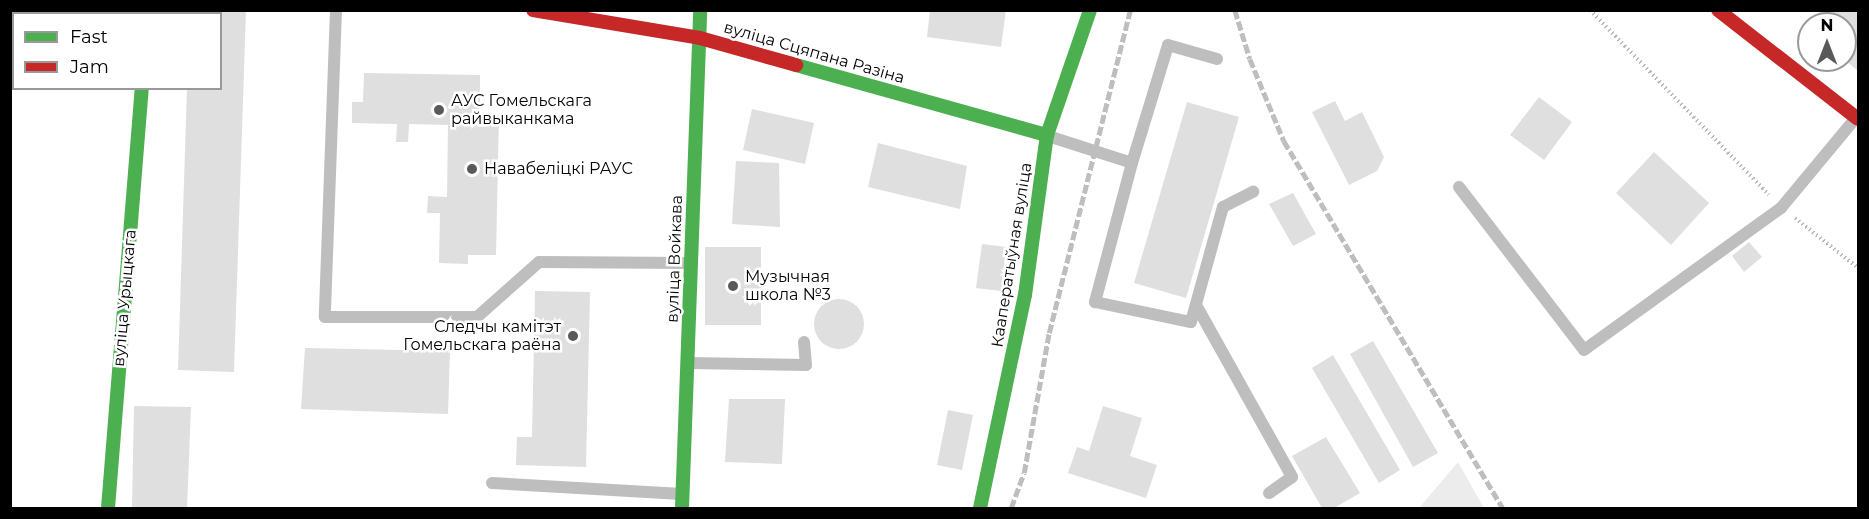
<!DOCTYPE html>
<meta charset="utf-8">
<style>
body{margin:0}
#map{position:relative;width:1869px;height:519px;overflow:hidden;background:#fff;font-family:Montserrat,sans-serif}
div>[style]{position:absolute}
.green>*{inset:0;background:#ececec}
.building>*{inset:0;background:#dfdfdf}
.round{border-radius:50%}
.path>*{height:4px;margin-top:-2px;transform-origin:0;background:repeating-linear-gradient(90deg,#b9b9b9 0 1.5px,transparent 0 4.5px)}
.lane>*{height:12px;margin:-6px;padding:0 6px;transform-origin:6px;border-radius:6px;background:#bebebe}
.street>*{height:26px;margin:-13px;padding:0 13px;transform-origin:13px;border-radius:13px;background:#bebebe}
.fast>*{height:14px;margin:-7px;padding:0 7px;transform-origin:7px;border-radius:7px;background:#4caf50}
.jam>*{height:14px;margin:-7px;padding:0 7px;transform-origin:7px;border-radius:7px;background:#c62828}
.rail>*{height:4.5px;margin-top:-2.25px;transform-origin:0;background:repeating-linear-gradient(90deg,#bebebe 0 9px,transparent 0 12px)}
.dots>*{width:16px;height:16px;translate:-50% -50%;box-sizing:border-box;border:3px solid #fff;border-radius:50%}
span{translate:-50% -50%;white-space:nowrap;text-align:center;line-height:1.15;-webkit-text-stroke:5px #fff;paint-order:stroke}
.street-label{font-size:16px;color:#000}
.poi-label{font-size:16px;color:#000}
.left{translate:0 -50%;text-align:left}
.right{translate:-100% -50%;text-align:right}
.frame{position:absolute;inset:0;border:12px solid #000;pointer-events:none}
.legend{position:absolute;left:12px;top:12px;width:210px;height:78px;box-sizing:border-box;background:#fff;border:2px solid #999;margin:0;padding:8px 10px;list-style:none;font-size:18px;color:#000}
.legend li{display:flex;align-items:center;gap:12px;height:30px}
.legend b{width:30px;border:2px solid #999}
.north{position:absolute;left:1797px;top:12px;width:60px;height:60px;box-sizing:border-box;background:#fff;border:2px solid #999;border-radius:50%;rotate:0deg;font-size:16px;font-weight:700;line-height:24px;text-align:center;color:#000}
.north::after{content:'';display:block;margin:auto;width:21px;height:27px;background:#595959;clip-path:polygon(50% 0,100% 100%,50% 72%,0 100%)}
</style>
<div id="map">
<div class="green">
<div style="clip-path:polygon(1458px 462px,1484px 508px,1419px 508px)"></div>
</div>
<div class="building">
<div style="clip-path:polygon(10px 10px,79px 10px,79px 14px,14px 14px,14px 37px,10px 37px)"></div>
<div style="clip-path:polygon(189px 10px,246px 10px,234px 372px,178px 370px,187px 88px,220px 88px,220px 14px,189px 14px)"></div>
<div style="clip-path:polygon(930px 10px,1006px 10px,1001px 47px,927px 37px)"></div>
<div style="clip-path:polygon(1821px 10px,1858px 10px,1858px 71px,1845px 60px,1845px 24px,1810px 24px)"></div>
<div style="clip-path:polygon(364px 73px,480px 75px,480px 114px,499px 115px,496px 255px,468px 255px,468px 264px,439px 263px,440px 213px,427px 213px,428px 196px,447px 197px,448px 125px,409px 124px,408px 142px,396px 142px,397px 124px,352px 123px,352px 102px,363px 102px)"></div>
<div style="clip-path:polygon(1539px 97px,1572px 122px,1544px 160px,1510px 135px)"></div>
<div style="clip-path:polygon(1335px 101px,1345px 121px,1362px 112px,1384px 157px,1377px 171px,1349px 185px,1312px 112px)"></div>
<div style="clip-path:polygon(1187px 102px,1239px 117px,1186px 298px,1134px 283px)"></div>
<div style="clip-path:polygon(752px 109px,814px 123px,805px 164px,743px 150px)"></div>
<div style="clip-path:polygon(878px 143px,967px 166px,960px 209px,868px 187px)"></div>
<div style="clip-path:polygon(1654px 152px,1709px 203px,1671px 245px,1616px 193px)"></div>
<div style="clip-path:polygon(736px 161px,779px 163px,780px 227px,732px 224px)"></div>
<div style="clip-path:polygon(1293px 193px,1316px 234px,1293px 246px,1269px 204px)"></div>
<div style="clip-path:polygon(1749px 242px,1762px 257px,1744px 272px,1732px 256px)"></div>
<div style="clip-path:polygon(982px 244px,1006px 247px,1001px 291px,976px 288px)"></div>
<div style="clip-path:polygon(705px 247px,761px 247px,761px 325px,705px 325px)"></div>
<div style="clip-path:polygon(535px 291px,590px 292px,586px 467px,516px 465px,517px 437px,532px 437px)"></div>
<div class="round" style="left:814px;top:299px;width:50px;height:50px"></div>
<div style="clip-path:polygon(1373px 341px,1438px 453px,1413px 467px,1350px 354px)"></div>
<div style="clip-path:polygon(305px 348px,450px 351px,448px 414px,301px 409px)"></div>
<div style="clip-path:polygon(1333px 355px,1400px 470px,1379px 483px,1312px 368px)"></div>
<div style="clip-path:polygon(729px 399px,785px 399px,782px 464px,725px 462px)"></div>
<div style="clip-path:polygon(134px 406px,191px 407px,187px 508px,132px 508px)"></div>
<div style="clip-path:polygon(1103px 406px,1142px 418px,1130px 456px,1157px 465px,1146px 498px,1068px 473px,1077px 447px,1089px 451px)"></div>
<div style="clip-path:polygon(948px 410px,973px 415px,962px 470px,937px 465px)"></div>
<div style="clip-path:polygon(1326px 437px,1360px 493px,1334px 508px,1322px 508px,1292px 456px)"></div>
</div>
<div class="path">
<div style="left:1590px;top:10px;width:257px;rotate:45.9deg"></div>
<div style="left:1795px;top:218px;width:80px;rotate:38.4deg"></div>
</div>
<div class="lane">
<div style="left:336px;top:10px;width:307px;rotate:92.1deg"></div>
<div style="left:325px;top:317px;width:152px"></div>
<div style="left:477px;top:317px;width:83px;rotate:-41.6deg"></div>
<div style="left:539px;top:262px;width:151px;rotate:0.4deg"></div>
<div style="left:10px;top:82px;width:4px;rotate:14deg"></div>
<div style="left:1048px;top:136px;width:88px;rotate:17.8deg"></div>
<div style="left:1132px;top:163px;width:123px;rotate:-73deg"></div>
<div style="left:1168px;top:45px;width:51px;rotate:15.9deg"></div>
<div style="left:1132px;top:163px;width:144px;rotate:104.9deg"></div>
<div style="left:1095px;top:302px;width:98px;rotate:11.8deg"></div>
<div style="left:1191px;top:322px;width:119px;rotate:-74.5deg"></div>
<div style="left:1223px;top:207px;width:34px;rotate:-27deg"></div>
<div style="left:1459px;top:187px;width:205px;rotate:52.5deg"></div>
<div style="left:1584px;top:350px;width:243px;rotate:-35.8deg"></div>
<div style="left:1781px;top:208px;width:116px;rotate:-50.3deg"></div>
<div style="left:1196px;top:305px;width:197px;rotate:60.8deg"></div>
<div style="left:1292px;top:477px;width:28px;rotate:145deg"></div>
<div style="left:689px;top:363px;width:117px;rotate:1deg"></div>
<div style="left:806px;top:365px;width:23px;rotate:-95deg"></div>
<div style="left:492px;top:483px;width:190px;rotate:3.3deg"></div>
</div>
<div class="street">
<div style="left:146px;top:14px;width:4px;rotate:-90deg"></div>
</div>
<div class="fast">
<div style="left:796px;top:65px;width:261px;rotate:15.6deg"></div>
<div style="left:108px;top:508px;width:421px;rotate:-85.4deg"></div>
<div style="left:682px;top:508px;width:498px;rotate:-87.9deg"></div>
<div style="left:980px;top:508px;width:218px;rotate:-78.1deg"></div>
<div style="left:1025px;top:295px;width:162px;rotate:-82.2deg"></div>
<div style="left:1047px;top:135px;width:132px;rotate:-71deg"></div>
</div>
<div class="jam">
<div style="left:533px;top:10px;width:169px;rotate:9.5deg"></div>
<div style="left:700px;top:38px;width:100px;rotate:15.7deg"></div>
<div style="left:1718px;top:10px;width:177px;rotate:37.9deg"></div>
</div>
<div class="rail">
<div style="left:1235px;top:10px;width:51px;rotate:73deg"></div>
<div style="left:1250px;top:59px;width:89px;rotate:67.5deg"></div>
<div style="left:1284px;top:141px;width:427px;rotate:59.2deg"></div>
<div style="left:1011px;top:508px;width:37px;rotate:-70deg"></div>
<div style="left:1024px;top:473px;width:142px;rotate:-79.9deg"></div>
<div style="left:1049px;top:333px;width:333px;rotate:-75.9deg"></div>
</div>
<div class="dots">
<div style="left:439px;top:110px;background:#595959"></div>
<div style="left:472px;top:169px;background:#595959"></div>
<div style="left:733px;top:286px;background:#595959"></div>
<div style="left:573px;top:336px;background:#595959"></div>
</div>
<div class="street-label">
<span style="left:814px;top:53px;rotate:16deg">вуліца Сцяпана Разіна</span>
<span style="left:1012px;top:255px;rotate:-81deg">Кааператыўная вуліца</span>
<span style="left:675px;top:259px;rotate:-88deg">вуліца Войкава</span>
<span style="left:125px;top:298px;rotate:-85deg">вуліца Урыцкага</span>
</div>
<div class="poi-label">
<span class="left" style="left:451px;top:110px">АУС Гомельскага<br>райвыканкама</span>
<span class="left" style="left:484px;top:169px">Навабеліцкі РАУС</span>
<span class="left" style="left:745px;top:286px">Музычная<br>школа №3</span>
<span class="right" style="left:561px;top:336px">Следчы камітэт<br>Гомельскага раёна</span>
</div>
<div class="frame"></div>
<ul class="legend">
<li><b style="height:8px;background:#4caf50"></b>Fast</li>
<li><b style="height:8px;background:#c62828"></b>Jam</li>
</ul>
<div class="north">N</div>
</div>
